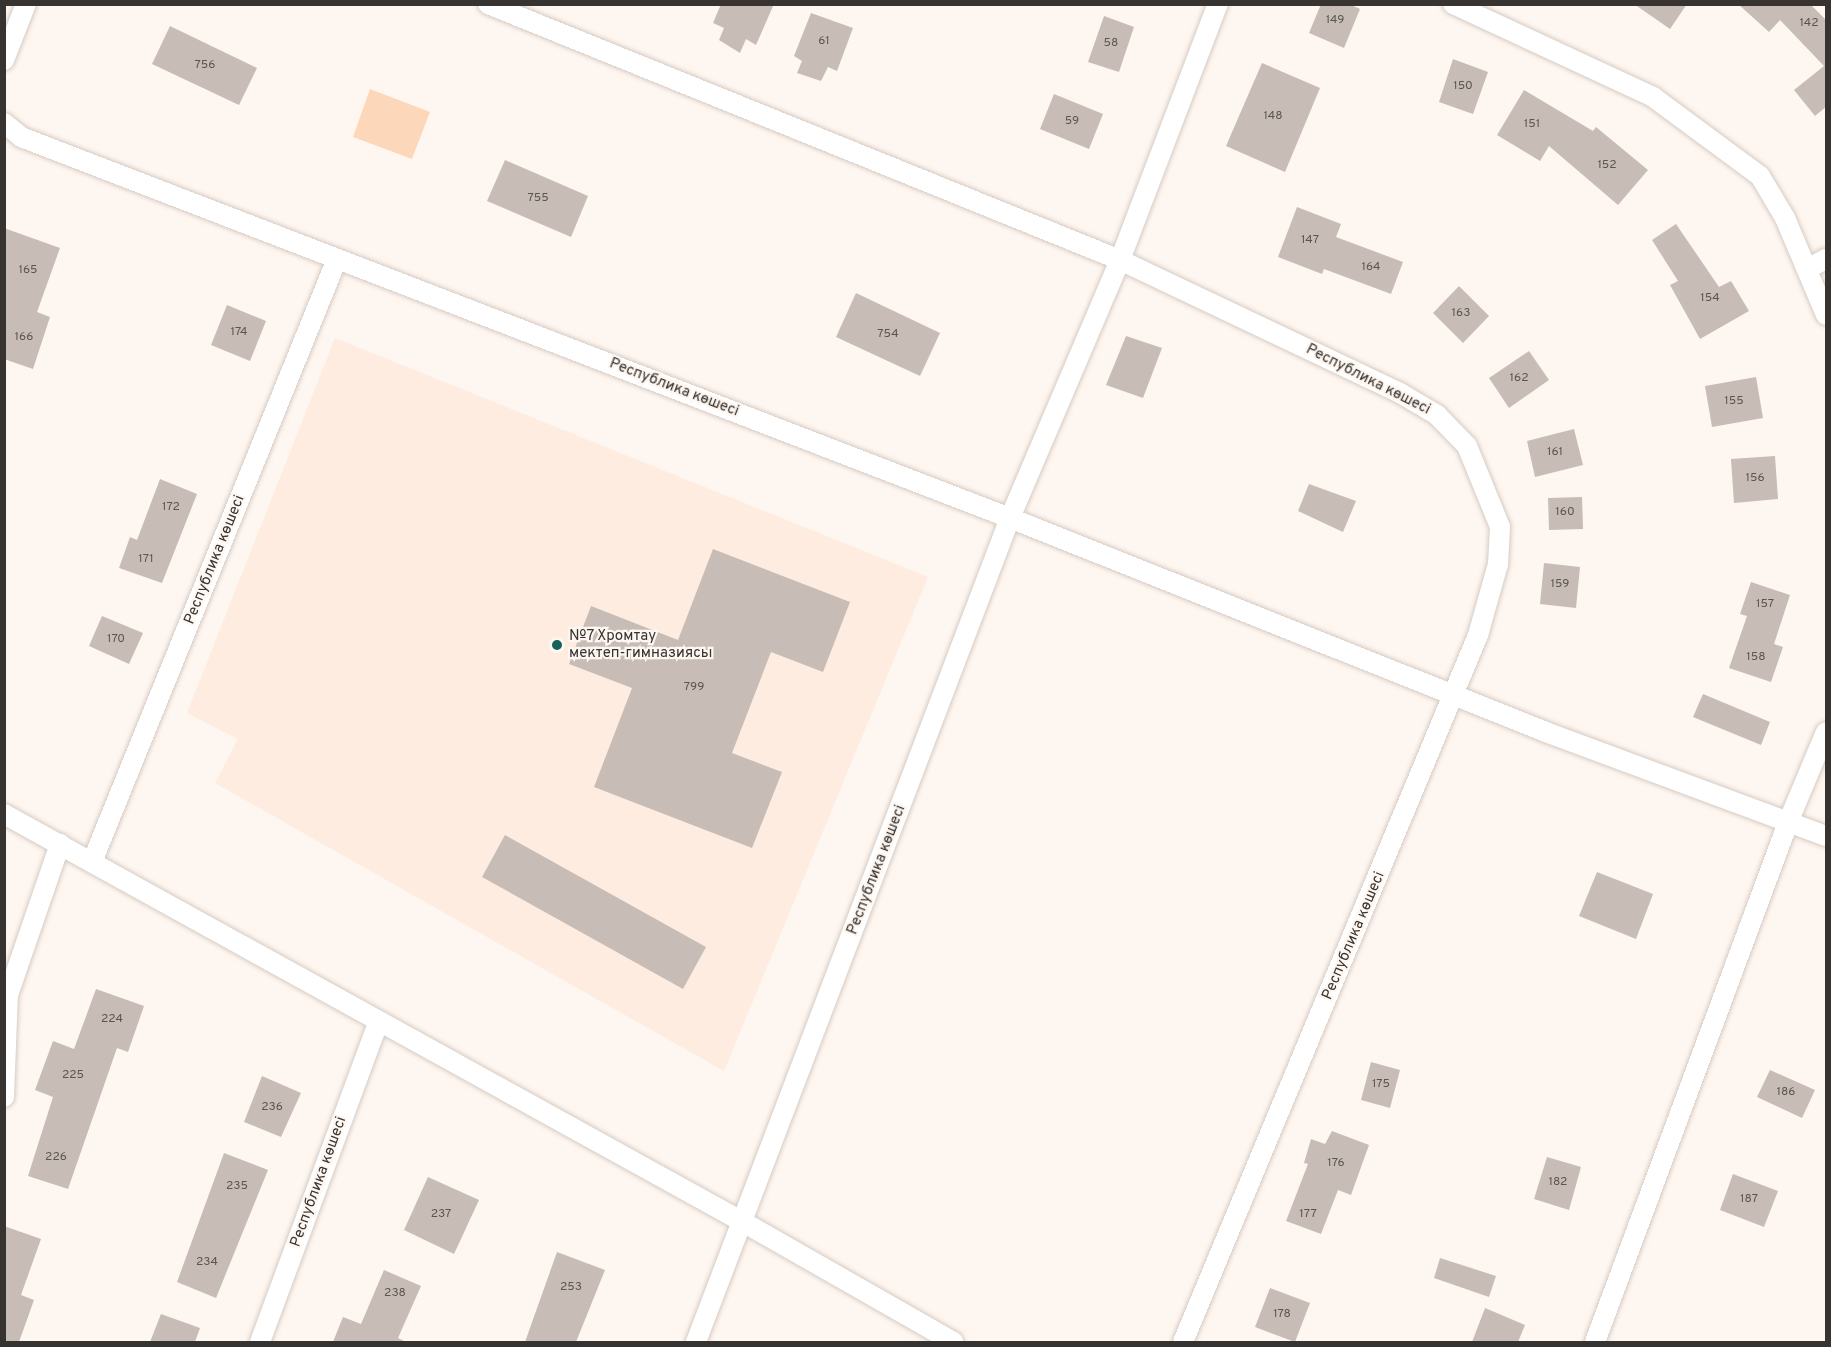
<!DOCTYPE html>
<meta charset="utf-8">
<style>
body{margin:0}
#map{position:relative;width:1831px;height:1347px;overflow:hidden;background:#fef6f0;font-family:Overpass,sans-serif}
div>[style]{position:absolute}
.built>*{inset:0;background:#fdecdf}
.green>*{inset:0;background:#fdd7ba}
.building>*{inset:0;background:#c7bdb6}
.roads{filter:drop-shadow(0 0 2px #d5cbc3) drop-shadow(0 0 2px #d5cbc3)}
.street>*{height:20px;margin:-10px;padding:0 10px;transform-origin:10px;border-radius:10px;background:#fff}
.dots>*{width:16px;height:16px;translate:-50% -50%;box-sizing:border-box;border:3px solid #fef6f0;border-radius:50%}
span{translate:-50% -50%;white-space:nowrap;text-align:center;line-height:1.15;-webkit-text-stroke:4.5px #fef6f0;paint-order:stroke}
.number-label{font-size:12px;color:#5b5652}
.number-label span{-webkit-text-stroke-width:0}
.street-label{font-size:15px;color:#373330}
.poi-label{font-size:15px;color:#373330}
.left{translate:0 -50%;text-align:left}
.frame{position:absolute;inset:0;border:6px solid #373330;pointer-events:none}
</style>
<div id="map">
<div class="built">
<div style="clip-path:polygon(335px 338px,928px 577px,724px 1071px,215px 783px,238px 739px,187px 713px)"></div>
</div>
<div class="green">
<div style="clip-path:polygon(370px 89px,430px 112px,412px 159px,353px 137px)"></div>
</div>
<div class="building">
<div style="clip-path:polygon(721px 4px,774px 4px,756px 45px,746px 39px,740px 53px,719px 40px,724px 28px,713px 23px)"></div>
<div style="clip-path:polygon(1321px 4px,1349px 4px,1360px 9px,1344px 48px,1309px 33px)"></div>
<div style="clip-path:polygon(1634px 4px,1687px 4px,1670px 29px)"></div>
<div style="clip-path:polygon(1738px 4px,1810px 4px,1827px 21px,1827px 106px,1815px 116px,1794px 90px,1824px 66px,1780px 20px,1769px 32px)"></div>
<div style="clip-path:polygon(811px 13px,853px 28px,837px 71px,828px 67px,821px 81px,797px 73px,802px 61px,794px 56px)"></div>
<div style="clip-path:polygon(1104px 16px,1134px 27px,1119px 72px,1088px 62px)"></div>
<div style="clip-path:polygon(170px 26px,257px 68px,239px 105px,152px 64px)"></div>
<div style="clip-path:polygon(1453px 59px,1488px 72px,1473px 114px,1439px 102px)"></div>
<div style="clip-path:polygon(1262px 63px,1320px 88px,1285px 172px,1226px 146px)"></div>
<div style="clip-path:polygon(1524px 90px,1593px 131px,1596px 127px,1648px 170px,1618px 205px,1549px 146px,1540px 161px,1497px 135px)"></div>
<div style="clip-path:polygon(1054px 94px,1103px 114px,1089px 149px,1040px 129px)"></div>
<div style="clip-path:polygon(505px 160px,588px 196px,571px 237px,487px 201px)"></div>
<div style="clip-path:polygon(1297px 207px,1341px 224px,1336px 237px,1403px 262px,1391px 294px,1324px 269px,1322px 274px,1278px 257px)"></div>
<div style="clip-path:polygon(1676px 224px,1719px 287px,1731px 281px,1749px 311px,1700px 339px,1670px 285px,1678px 281px,1652px 240px)"></div>
<div style="clip-path:polygon(4px 228px,60px 248px,37px 312px,50px 317px,33px 369px,4px 359px)"></div>
<div style="clip-path:polygon(1459px 286px,1489px 316px,1463px 343px,1433px 313px)"></div>
<div style="clip-path:polygon(856px 293px,940px 333px,920px 376px,836px 337px)"></div>
<div style="clip-path:polygon(227px 305px,266px 321px,250px 361px,211px 345px)"></div>
<div style="clip-path:polygon(1126px 336px,1162px 348px,1143px 398px,1106px 385px)"></div>
<div style="clip-path:polygon(1529px 351px,1549px 380px,1509px 408px,1489px 378px)"></div>
<div style="clip-path:polygon(1756px 377px,1763px 418px,1712px 427px,1705px 386px)"></div>
<div style="clip-path:polygon(1574px 429px,1583px 465px,1535px 477px,1527px 441px)"></div>
<div style="clip-path:polygon(1775px 456px,1778px 499px,1734px 503px,1731px 459px)"></div>
<div style="clip-path:polygon(160px 479px,197px 494px,162px 583px,119px 568px,130px 537px,137px 540px)"></div>
<div style="clip-path:polygon(1309px 484px,1356px 501px,1343px 532px,1298px 511px)"></div>
<div style="clip-path:polygon(1582px 497px,1583px 529px,1549px 530px,1548px 498px)"></div>
<div style="clip-path:polygon(713px 549px,850px 602px,823px 672px,771px 652px,732px 753px,782px 772px,752px 848px,594px 787px,632px 688px,569px 664px,591px 606px,678px 640px)"></div>
<div style="clip-path:polygon(1544px 563px,1580px 567px,1576px 608px,1540px 604px)"></div>
<div style="clip-path:polygon(1751px 582px,1790px 595px,1774px 644px,1783px 647px,1771px 682px,1729px 668px,1747px 616px,1740px 614px)"></div>
<div style="clip-path:polygon(102px 616px,143px 633px,129px 664px,89px 646px)"></div>
<div style="clip-path:polygon(1703px 694px,1770px 722px,1761px 745px,1693px 717px)"></div>
<div style="clip-path:polygon(505px 835px,706px 947px,683px 989px,482px 877px)"></div>
<div style="clip-path:polygon(1597px 872px,1653px 894px,1636px 939px,1579px 916px)"></div>
<div style="clip-path:polygon(96px 989px,144px 1006px,128px 1052px,117px 1048px,68px 1189px,28px 1176px,53px 1097px,35px 1090px,53px 1041px,74px 1049px)"></div>
<div style="clip-path:polygon(1371px 1062px,1400px 1070px,1390px 1108px,1361px 1100px)"></div>
<div style="clip-path:polygon(1770px 1070px,1815px 1090px,1802px 1118px,1757px 1097px)"></div>
<div style="clip-path:polygon(262px 1076px,301px 1093px,281px 1137px,244px 1122px)"></div>
<div style="clip-path:polygon(1332px 1131px,1369px 1145px,1351px 1195px,1338px 1190px,1321px 1234px,1286px 1221px,1308px 1164px,1304px 1163px,1311px 1139px,1325px 1144px)"></div>
<div style="clip-path:polygon(224px 1153px,268px 1170px,216px 1298px,177px 1282px)"></div>
<div style="clip-path:polygon(1547px 1157px,1581px 1167px,1569px 1210px,1534px 1199px)"></div>
<div style="clip-path:polygon(1733px 1174px,1778px 1191px,1764px 1227px,1720px 1210px)"></div>
<div style="clip-path:polygon(428px 1177px,479px 1200px,454px 1254px,404px 1230px)"></div>
<div style="clip-path:polygon(4px 1226px,41px 1239px,21px 1295px,34px 1300px,19px 1342px,4px 1342px)"></div>
<div style="clip-path:polygon(557px 1252px,605px 1270px,576px 1342px,525px 1342px)"></div>
<div style="clip-path:polygon(1440px 1258px,1496px 1276px,1489px 1297px,1434px 1278px)"></div>
<div style="clip-path:polygon(384px 1270px,421px 1286px,398px 1338px,406px 1342px,333px 1342px,343px 1317px,361px 1324px)"></div>
<div style="clip-path:polygon(1270px 1288px,1310px 1303px,1295px 1342px,1255px 1327px)"></div>
<div style="clip-path:polygon(1485px 1308px,1525px 1325px,1518px 1342px,1472px 1342px)"></div>
<div style="clip-path:polygon(161px 1314px,200px 1328px,195px 1342px,150px 1342px)"></div>
</div>
<div class="roads">
<div class="street">
<div style="left:488px;top:4px;width:682px;rotate:22.05deg"></div>
<div style="left:1120px;top:260px;width:310px;rotate:25.4deg"></div>
<div style="left:1400px;top:393px;width:43px;rotate:30.7deg"></div>
<div style="left:1437px;top:415px;width:43px;rotate:45.9deg"></div>
<div style="left:1467px;top:446px;width:87px;rotate:67.8deg"></div>
<div style="left:1500px;top:527px;width:37px;rotate:93deg"></div>
<div style="left:1498px;top:564px;width:74px;rotate:105.7deg"></div>
<div style="left:1478px;top:635px;width:766px;rotate:112.65deg"></div>
<div style="left:1453px;top:4px;width:221px;rotate:24.9deg"></div>
<div style="left:1653px;top:97px;width:133px;rotate:36.4deg"></div>
<div style="left:1760px;top:176px;width:49px;rotate:59.2deg"></div>
<div style="left:1785px;top:218px;width:105px;rotate:67.1deg"></div>
<div style="left:4px;top:60px;width:60px;rotate:-68.6deg"></div>
<div style="left:4px;top:123px;width:22px;rotate:39deg"></div>
<div style="left:21px;top:137px;width:1060px;rotate:21.07deg"></div>
<div style="left:1010px;top:518px;width:577px;rotate:21.76deg"></div>
<div style="left:1546px;top:732px;width:299px;rotate:20.4deg"></div>
<div style="left:1807px;top:269px;width:21px;rotate:-28deg"></div>
<div style="left:4px;top:814px;width:844px;rotate:28.9deg"></div>
<div style="left:743px;top:1222px;width:242px;rotate:29.7deg"></div>
<div style="left:92px;top:862px;width:651px;rotate:-67.89deg"></div>
<div style="left:4px;top:1097px;width:102px;rotate:-87.8deg"></div>
<div style="left:8px;top:995px;width:160px;rotate:-71deg"></div>
<div style="left:260px;top:1342px;width:342px;rotate:-69.7deg"></div>
<div style="left:696px;top:1342px;width:882px;rotate:-69.14deg"></div>
<div style="left:1010px;top:518px;width:280px;rotate:-66.9deg"></div>
<div style="left:1120px;top:260px;width:274px;rotate:-69.1deg"></div>
<div style="left:1595px;top:1342px;width:557px;rotate:-69.61deg"></div>
<div style="left:1789px;top:820px;width:95px;rotate:-67.2deg"></div>
</div>
</div>
<div class="dots">
<div style="left:557px;top:645px;background:#16625b"></div>
</div>
<div class="number-label">
<span style="left:1335px;top:21px">149</span>
<span style="left:1809px;top:24px">142</span>
<span style="left:824px;top:42px">61</span>
<span style="left:1111px;top:44px">58</span>
<span style="left:205px;top:66px">756</span>
<span style="left:1463px;top:87px">150</span>
<span style="left:1273px;top:117px">148</span>
<span style="left:1072px;top:122px">59</span>
<span style="left:1532px;top:125px">151</span>
<span style="left:1607px;top:166px">152</span>
<span style="left:538px;top:199px">755</span>
<span style="left:1310px;top:241px">147</span>
<span style="left:1371px;top:268px">164</span>
<span style="left:28px;top:271px">165</span>
<span style="left:1710px;top:299px">154</span>
<span style="left:1461px;top:314px">163</span>
<span style="left:239px;top:333px">174</span>
<span style="left:888px;top:335px">754</span>
<span style="left:24px;top:338px">166</span>
<span style="left:1519px;top:379px">162</span>
<span style="left:1734px;top:402px">155</span>
<span style="left:1555px;top:453px">161</span>
<span style="left:1755px;top:479px">156</span>
<span style="left:171px;top:508px">172</span>
<span style="left:1565px;top:513px">160</span>
<span style="left:146px;top:560px">171</span>
<span style="left:1560px;top:585px">159</span>
<span style="left:1765px;top:605px">157</span>
<span style="left:116px;top:640px">170</span>
<span style="left:1756px;top:658px">158</span>
<span style="left:694px;top:688px">799</span>
<span style="left:112px;top:1020px">224</span>
<span style="left:73px;top:1076px">225</span>
<span style="left:1381px;top:1085px">175</span>
<span style="left:1786px;top:1093px">186</span>
<span style="left:272px;top:1108px">236</span>
<span style="left:56px;top:1158px">226</span>
<span style="left:1336px;top:1164px">176</span>
<span style="left:1558px;top:1183px">182</span>
<span style="left:237px;top:1187px">235</span>
<span style="left:1749px;top:1200px">187</span>
<span style="left:441px;top:1215px">237</span>
<span style="left:1308px;top:1215px">177</span>
<span style="left:207px;top:1263px">234</span>
<span style="left:571px;top:1288px">253</span>
<span style="left:395px;top:1294px">238</span>
<span style="left:1282px;top:1315px">178</span>
</div>
<div class="street-label">
<span style="left:1368px;top:380px;rotate:27deg">Республика көшесі</span>
<span style="left:674px;top:388px;rotate:21deg">Республика көшесі</span>
<span style="left:215px;top:560px;rotate:-68deg">Республика көшесі</span>
<span style="left:877px;top:870px;rotate:-69deg">Республика көшесі</span>
<span style="left:1354px;top:936px;rotate:-67deg">Республика көшесі</span>
<span style="left:319px;top:1182px;rotate:-70deg">Республика көшесі</span>
</div>
<div class="poi-label">
<span class="left" style="left:569px;top:645px">№7 Хромтау<br>мектеп-гимназиясы</span>
</div>
<div class="frame"></div>
</div>
